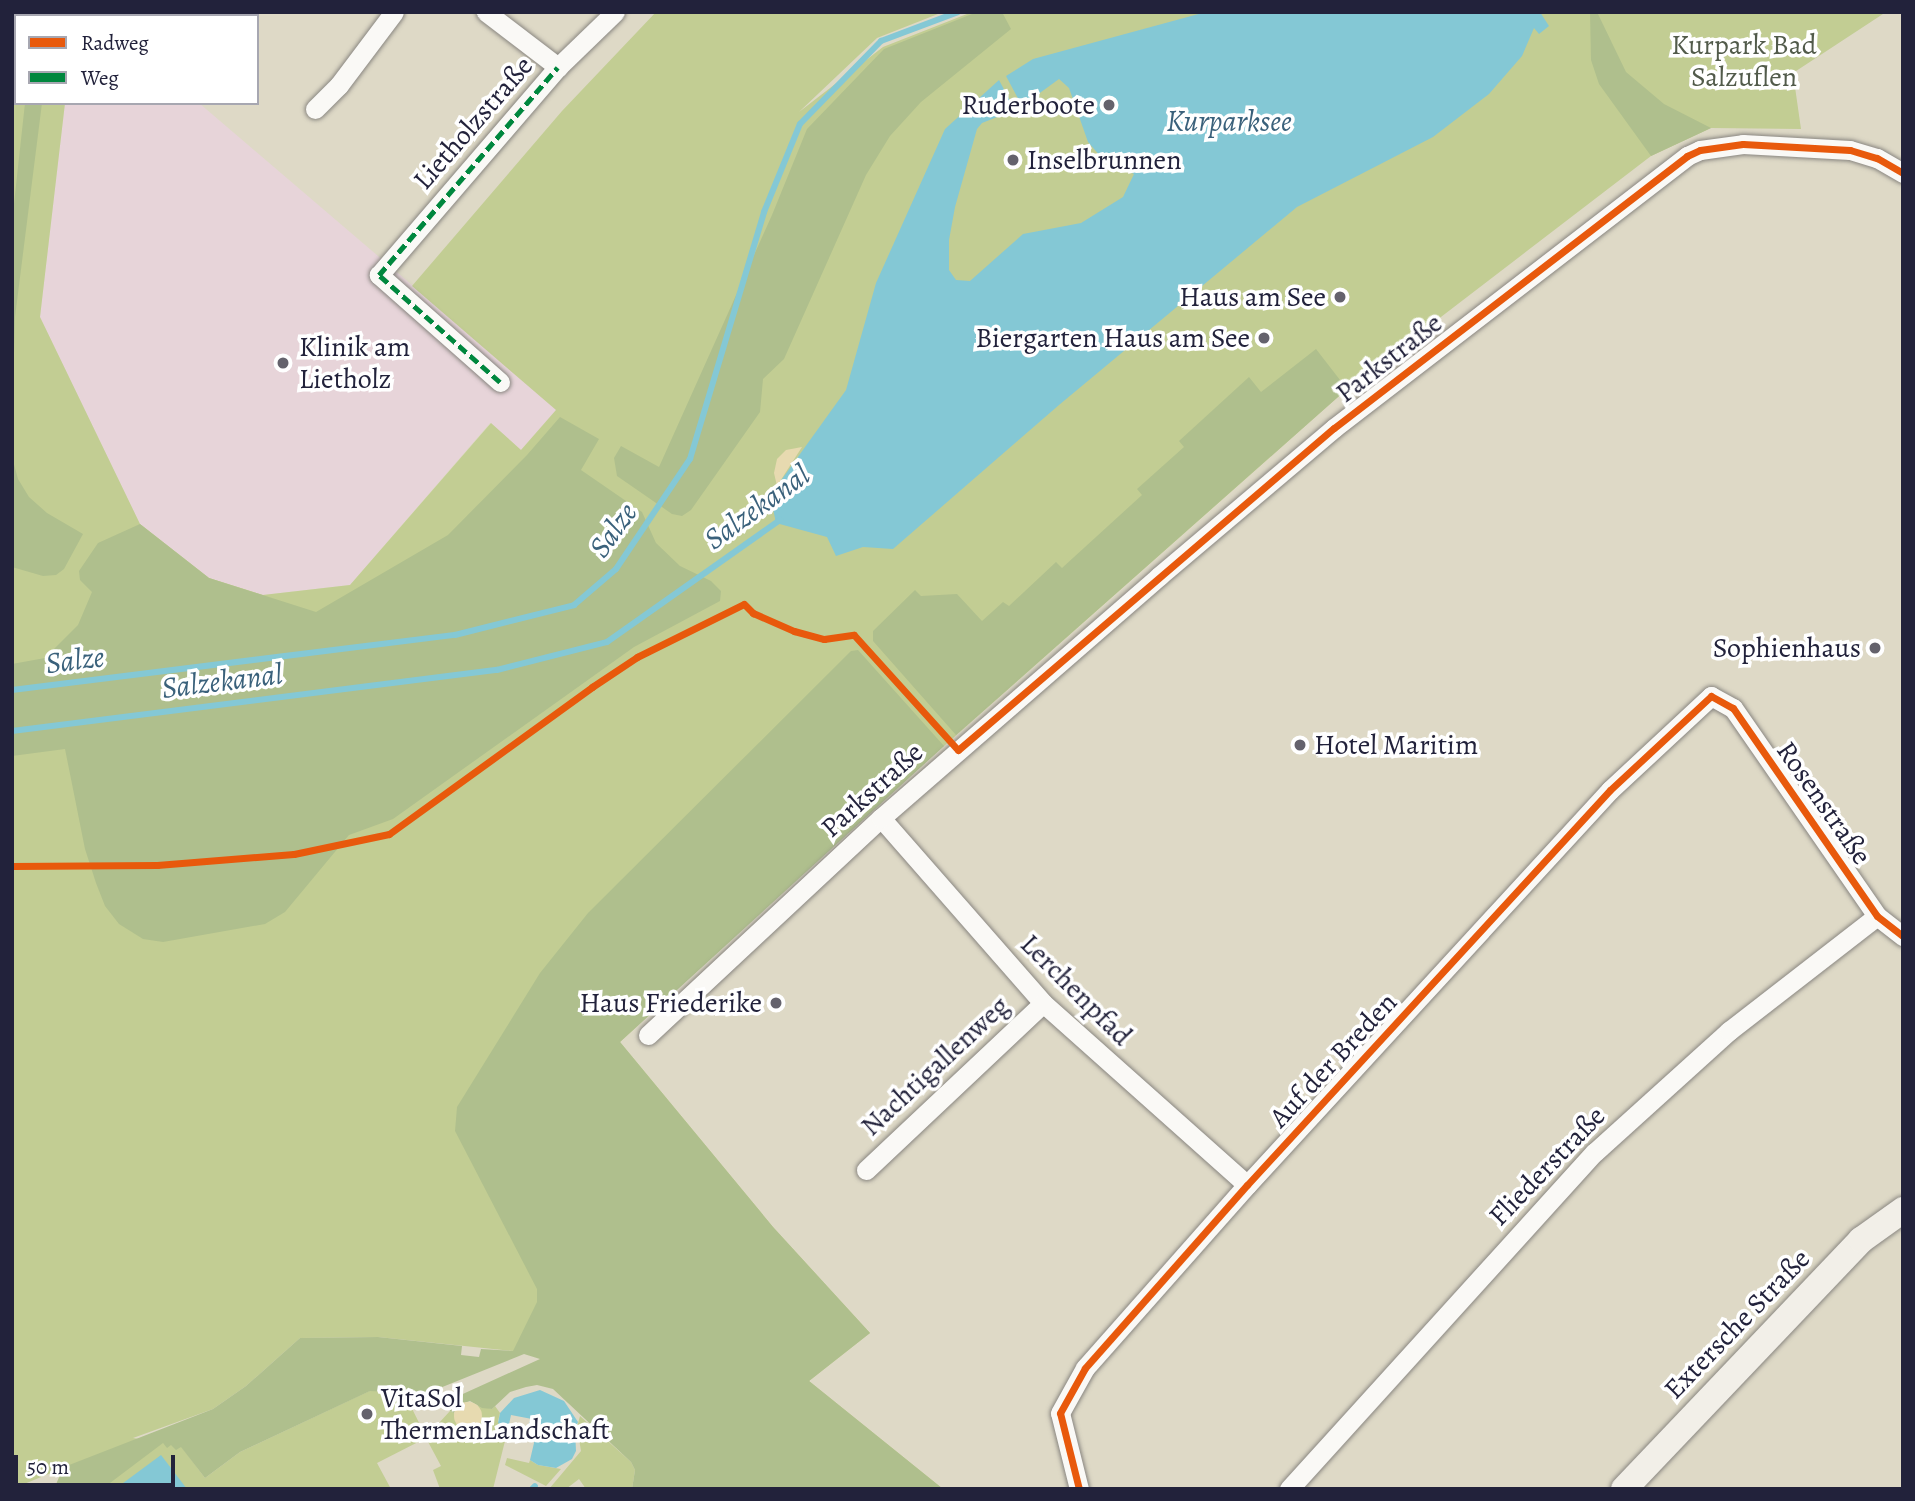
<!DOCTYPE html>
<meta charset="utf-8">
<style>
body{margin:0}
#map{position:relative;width:1915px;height:1501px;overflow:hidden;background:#ded9c6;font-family:Alegreya,serif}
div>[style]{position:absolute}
.built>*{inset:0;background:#e7d4d9}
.green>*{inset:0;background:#c2cd93}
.forest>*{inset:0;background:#afbf8d}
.sand>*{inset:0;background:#e7dab0}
.round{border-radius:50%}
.water>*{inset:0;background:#84c8d5}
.stream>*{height:6px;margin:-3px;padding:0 3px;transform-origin:3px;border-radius:3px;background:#84c8d5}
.roads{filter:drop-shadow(0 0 2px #898681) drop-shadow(0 0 2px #898681)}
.street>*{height:19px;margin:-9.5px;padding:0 9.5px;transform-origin:9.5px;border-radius:9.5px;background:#faf9f6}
.secondary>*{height:26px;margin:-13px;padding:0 13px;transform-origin:13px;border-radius:13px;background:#f2efe8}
.quiet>*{height:5px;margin-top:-2.5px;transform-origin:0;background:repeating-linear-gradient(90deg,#00873e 0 10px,transparent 0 15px)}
.cycleway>*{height:7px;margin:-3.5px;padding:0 3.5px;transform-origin:3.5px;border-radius:3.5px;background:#e8590c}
.dots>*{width:19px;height:19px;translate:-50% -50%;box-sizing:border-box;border:4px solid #fff;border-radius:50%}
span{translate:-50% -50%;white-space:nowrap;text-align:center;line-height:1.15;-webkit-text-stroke:7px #fff;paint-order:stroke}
.park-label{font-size:28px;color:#525b4b}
.poi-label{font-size:28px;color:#22223b}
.right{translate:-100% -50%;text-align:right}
.left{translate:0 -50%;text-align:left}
.street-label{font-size:28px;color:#22223b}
.water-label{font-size:30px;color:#3a617b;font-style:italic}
.frame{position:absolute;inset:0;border:14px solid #22223b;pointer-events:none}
.legend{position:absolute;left:14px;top:14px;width:245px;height:91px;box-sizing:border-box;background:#fff;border:2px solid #a7a7b1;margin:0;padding:9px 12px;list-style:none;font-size:21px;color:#22223b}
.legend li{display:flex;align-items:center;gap:14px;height:35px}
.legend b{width:35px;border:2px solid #a7a7b1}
.scale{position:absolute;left:14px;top:1455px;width:161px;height:32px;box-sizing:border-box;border:4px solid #22223b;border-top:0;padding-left:9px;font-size:21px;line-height:24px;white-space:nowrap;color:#22223b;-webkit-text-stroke:5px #fff;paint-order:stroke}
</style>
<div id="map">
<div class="built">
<div style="clip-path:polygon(65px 103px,199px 103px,557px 409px,521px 450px,490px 423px,350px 585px,262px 595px,209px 578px,140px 524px,40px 317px)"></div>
</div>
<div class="green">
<div style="clip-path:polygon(656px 12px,943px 12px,877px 38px,799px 112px,883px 47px,972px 12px,1886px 12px,1793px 73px,1801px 129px,1711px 128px,1651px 156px,1347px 389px,874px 808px,620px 1042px,773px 1227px,870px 1333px,809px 1381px,943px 1489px,575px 1376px,535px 1356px,513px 1351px,378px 1337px,300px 1338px,246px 1386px,213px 1409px,133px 1438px,181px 1446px,205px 1478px,240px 1452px,397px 1378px,426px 1437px,450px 1411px,454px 1413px,458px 1426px,472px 1429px,480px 1423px,478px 1405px,492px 1409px,495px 1406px,500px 1413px,498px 1421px,501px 1427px,508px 1429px,493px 1489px,440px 1489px,433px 1470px,441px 1466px,426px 1438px,377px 1463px,391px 1489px,54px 1489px,63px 1468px,12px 1489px,12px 55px,16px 50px,16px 103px,65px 103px,40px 317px,140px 524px,209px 578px,263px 595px,350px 585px,491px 423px,521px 450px,556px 410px,412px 286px,562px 111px)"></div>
<div style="clip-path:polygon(580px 1416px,631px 1462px,635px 1470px,632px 1489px,586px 1489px,579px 1479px,566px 1489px,549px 1489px,581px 1451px,577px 1427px)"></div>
<div style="clip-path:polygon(507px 1458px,529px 1463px,530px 1460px,538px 1465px,561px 1469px,546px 1486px,505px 1465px)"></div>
</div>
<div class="forest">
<div style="clip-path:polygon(977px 12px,1002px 12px,1011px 29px,921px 102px,890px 136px,866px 175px,784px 359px,763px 379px,760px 412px,691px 510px,682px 516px,672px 514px,617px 476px,614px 458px,621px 446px,659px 467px,772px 215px,807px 129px,884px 49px)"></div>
<div style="clip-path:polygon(1590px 12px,1597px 12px,1626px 72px,1664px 104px,1711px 128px,1651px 156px,1599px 84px,1591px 60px)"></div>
<div style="clip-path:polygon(25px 103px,42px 103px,15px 317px,12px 426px,12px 222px)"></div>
<div style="clip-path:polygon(1316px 349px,1347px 389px,956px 735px,873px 641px,873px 631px,915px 590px,921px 596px,957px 594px,982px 621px,1003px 602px,1009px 606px,1056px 562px,1062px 568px,1142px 495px,1137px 489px,1184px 447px,1179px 441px,1249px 377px,1261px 392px)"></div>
<div style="clip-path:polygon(560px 417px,599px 439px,581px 470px,642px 512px,656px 543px,680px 566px,711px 581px,721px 591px,720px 601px,634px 647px,393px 819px,349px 835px,285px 912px,265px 924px,163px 942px,143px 939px,119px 924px,105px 906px,96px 883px,85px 849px,65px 749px,12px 756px,12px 664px,45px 658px,78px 625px,92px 592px,80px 580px,79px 571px,98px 543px,140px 524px,209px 578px,316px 612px,448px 535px,527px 455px)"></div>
<div style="clip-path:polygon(12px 457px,18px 479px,29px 497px,47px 513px,83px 534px,64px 569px,56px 575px,43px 576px,12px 567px)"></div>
<div style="clip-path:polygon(858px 650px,944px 746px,620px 1042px,773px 1227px,870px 1333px,809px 1381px,943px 1489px,632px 1489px,635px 1470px,631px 1462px,553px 1389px,537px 1385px,526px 1387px,510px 1392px,492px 1409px,482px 1408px,470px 1401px,458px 1405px,454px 1413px,450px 1411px,449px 1403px,454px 1398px,540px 1359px,524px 1354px,425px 1394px,370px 1391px,240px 1452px,205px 1478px,181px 1447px,176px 1450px,171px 1445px,167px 1448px,163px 1443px,102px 1489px,54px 1489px,64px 1467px,213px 1409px,246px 1386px,300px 1338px,378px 1337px,462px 1346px,461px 1355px,479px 1357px,481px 1349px,513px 1351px,537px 1302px,537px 1289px,455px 1131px,457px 1107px,540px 973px,588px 913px,851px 651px)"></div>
</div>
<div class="sand">
<div style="clip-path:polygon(802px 447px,777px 486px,774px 473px,777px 459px,786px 450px)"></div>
<div class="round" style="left:454px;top:1402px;width:28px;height:28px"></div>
</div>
<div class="water">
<div style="clip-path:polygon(1206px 12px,1540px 12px,1549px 26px,1539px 34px,1534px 28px,1522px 56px,1489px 94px,1433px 137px,1297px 207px,1059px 405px,893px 549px,863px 547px,836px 556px,827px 537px,776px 523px,772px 504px,777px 486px,846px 390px,876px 283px,945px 129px,999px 80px,1015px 110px,982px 123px,977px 129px,955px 207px,949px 240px,949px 270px,956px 280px,970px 281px,1023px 234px,1081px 223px,1123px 197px,1134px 174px,1101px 157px,1088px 142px,1069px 88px,1059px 79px,1022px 106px,1006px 76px,1033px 59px)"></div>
<div style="clip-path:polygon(540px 1390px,564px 1401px,578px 1422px,575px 1429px,576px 1451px,572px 1459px,556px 1468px,538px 1465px,530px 1460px,538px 1426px,529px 1423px,532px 1419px,511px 1415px,508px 1429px,498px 1423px,500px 1413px,514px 1398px)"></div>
<div style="clip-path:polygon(161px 1455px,187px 1489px,115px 1489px)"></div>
</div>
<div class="stream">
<div style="left:12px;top:690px;width:446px;rotate:-7.1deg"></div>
<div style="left:455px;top:635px;width:123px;rotate:-14.1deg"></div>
<div style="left:574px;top:605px;width:55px;rotate:-40.6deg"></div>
<div style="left:616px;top:569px;width:133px;rotate:-56.1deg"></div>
<div style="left:690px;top:459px;width:258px;rotate:-73.3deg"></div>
<div style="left:764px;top:212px;width:95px;rotate:-67.8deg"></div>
<div style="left:800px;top:124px;width:116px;rotate:-45.7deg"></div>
<div style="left:881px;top:41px;width:82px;rotate:-20.6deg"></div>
<div style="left:12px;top:731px;width:489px;rotate:-7.2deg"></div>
<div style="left:497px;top:670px;width:114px;rotate:-14.3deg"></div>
<div style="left:607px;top:642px;width:212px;rotate:-35.2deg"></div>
<div style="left:532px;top:1489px;width:4px;rotate:-45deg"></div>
</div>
<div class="roads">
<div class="street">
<div style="left:486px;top:12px;width:91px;rotate:37.4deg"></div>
<div style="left:315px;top:109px;width:34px;rotate:-45deg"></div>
<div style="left:339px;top:85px;width:91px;rotate:-53deg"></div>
<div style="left:500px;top:382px;width:162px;rotate:-138.5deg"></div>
<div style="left:379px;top:275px;width:274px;rotate:-49.3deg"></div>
<div style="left:558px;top:67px;width:79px;rotate:-44deg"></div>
<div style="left:881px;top:818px;width:246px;rotate:48.8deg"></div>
<div style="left:1043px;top:1003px;width:273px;rotate:41.7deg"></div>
<div style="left:648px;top:1035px;width:318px;rotate:-43deg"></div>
<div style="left:881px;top:818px;width:369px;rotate:-41deg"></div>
<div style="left:1159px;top:576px;width:229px;rotate:-40.2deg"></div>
<div style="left:1334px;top:428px;width:446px;rotate:-37.6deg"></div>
<div style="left:1687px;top:156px;width:14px;rotate:-25deg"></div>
<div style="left:1700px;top:150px;width:43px;rotate:-7.9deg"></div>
<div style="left:1743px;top:144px;width:107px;rotate:3.2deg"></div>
<div style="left:1850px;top:150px;width:28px;rotate:17deg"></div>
<div style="left:1877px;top:158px;width:30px;rotate:30deg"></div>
<div style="left:866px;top:1170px;width:243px;rotate:-43.3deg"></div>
<div style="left:1079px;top:1489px;width:78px;rotate:-104deg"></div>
<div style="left:1060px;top:1413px;width:51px;rotate:-60.9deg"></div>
<div style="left:1085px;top:1368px;width:244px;rotate:-48.5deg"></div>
<div style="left:1247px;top:1185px;width:536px;rotate:-47.42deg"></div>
<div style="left:1610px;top:790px;width:138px;rotate:-42.9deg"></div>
<div style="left:1711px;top:696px;width:25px;rotate:29deg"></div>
<div style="left:1733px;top:708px;width:253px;rotate:55.3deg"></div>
<div style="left:1877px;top:916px;width:33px;rotate:38deg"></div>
<div style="left:1289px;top:1489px;width:455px;rotate:-47.8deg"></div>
<div style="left:1595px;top:1152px;width:181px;rotate:-42.1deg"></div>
<div style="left:1729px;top:1031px;width:187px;rotate:-37.8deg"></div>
</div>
<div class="secondary">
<div style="left:1624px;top:1489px;width:344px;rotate:-46.4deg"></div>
<div style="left:1861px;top:1240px;width:52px;rotate:-35.5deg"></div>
</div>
</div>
<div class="quiet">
<div style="left:500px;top:382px;width:162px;rotate:-138.5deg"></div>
<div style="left:379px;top:275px;width:274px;rotate:-49.3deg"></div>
</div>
<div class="cycleway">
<div style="left:12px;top:866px;width:145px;rotate:-0.4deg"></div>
<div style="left:157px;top:865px;width:137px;rotate:-4.6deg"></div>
<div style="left:294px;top:854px;width:97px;rotate:-11.9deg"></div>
<div style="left:389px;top:834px;width:251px;rotate:-35.9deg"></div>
<div style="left:592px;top:687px;width:54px;rotate:-33.7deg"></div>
<div style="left:637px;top:657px;width:119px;rotate:-26.4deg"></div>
<div style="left:744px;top:604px;width:13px;rotate:45deg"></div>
<div style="left:753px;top:613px;width:45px;rotate:23.7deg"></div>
<div style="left:794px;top:631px;width:31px;rotate:15deg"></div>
<div style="left:824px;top:639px;width:30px;rotate:-8deg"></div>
<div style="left:854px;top:635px;width:155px;rotate:47.9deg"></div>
<div style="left:958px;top:750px;width:495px;rotate:-40.6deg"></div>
<div style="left:1334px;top:428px;width:446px;rotate:-37.6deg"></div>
<div style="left:1687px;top:156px;width:14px;rotate:-25deg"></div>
<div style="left:1700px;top:150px;width:43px;rotate:-7.9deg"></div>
<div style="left:1743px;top:144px;width:107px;rotate:3.2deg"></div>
<div style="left:1850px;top:150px;width:28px;rotate:17deg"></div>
<div style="left:1877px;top:158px;width:30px;rotate:30deg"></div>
<div style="left:1079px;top:1489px;width:78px;rotate:-104deg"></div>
<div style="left:1060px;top:1413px;width:51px;rotate:-60.9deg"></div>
<div style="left:1085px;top:1368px;width:244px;rotate:-48.5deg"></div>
<div style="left:1247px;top:1185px;width:536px;rotate:-47.42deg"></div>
<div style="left:1610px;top:790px;width:138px;rotate:-42.9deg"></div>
<div style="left:1711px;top:696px;width:25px;rotate:29deg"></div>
<div style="left:1733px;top:708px;width:253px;rotate:55.3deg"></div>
<div style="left:1877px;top:916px;width:33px;rotate:38deg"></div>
</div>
<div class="dots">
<div style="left:1109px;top:105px;background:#64626c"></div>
<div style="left:1013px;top:160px;background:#64626c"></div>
<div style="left:1340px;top:297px;background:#64626c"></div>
<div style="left:1264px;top:338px;background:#64626c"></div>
<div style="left:283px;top:363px;background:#64626c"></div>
<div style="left:1875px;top:648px;background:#64626c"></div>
<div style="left:1300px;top:745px;background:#64626c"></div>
<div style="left:776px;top:1003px;background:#64626c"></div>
<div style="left:367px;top:1414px;background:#64626c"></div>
</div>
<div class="park-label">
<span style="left:1744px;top:61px">Kurpark Bad<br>Salzuflen</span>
</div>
<div class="poi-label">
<span class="right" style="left:1095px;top:105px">Ruderboote</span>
<span class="left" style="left:1027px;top:160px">Inselbrunnen</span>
<span class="right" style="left:1326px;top:297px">Haus am See</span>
<span class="right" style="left:1250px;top:338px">Biergarten Haus am See</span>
<span class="left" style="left:299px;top:363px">Klinik am<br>Lietholz</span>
<span class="right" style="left:1861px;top:648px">Sophienhaus</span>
<span class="left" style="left:1314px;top:745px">Hotel Maritim</span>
<span class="right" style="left:762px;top:1003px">Haus Friederike</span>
<span class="left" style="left:381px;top:1414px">VitaSol<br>ThermenLandschaft</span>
</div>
<div class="street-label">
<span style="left:473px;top:123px;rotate:-49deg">Lietholzstraße</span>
<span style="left:1389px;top:358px;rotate:-38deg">Parkstraße</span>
<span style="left:872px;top:790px;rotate:-42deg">Parkstraße</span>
<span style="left:1824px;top:803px;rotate:55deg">Rosenstraße</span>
<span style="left:1076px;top:990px;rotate:45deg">Lerchenpfad</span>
<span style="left:1333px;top:1060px;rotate:-47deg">Auf der Breden</span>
<span style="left:935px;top:1066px;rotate:-43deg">Nachtigallenweg</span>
<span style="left:1547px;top:1166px;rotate:-46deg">Fliederstraße</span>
<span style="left:1737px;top:1324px;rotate:-46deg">Extersche Straße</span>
</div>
<div class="water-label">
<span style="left:1229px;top:121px">Kurparksee</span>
<span style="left:757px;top:507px;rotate:-36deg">Salzekanal</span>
<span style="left:613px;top:530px;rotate:-54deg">Salze</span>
<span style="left:75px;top:660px;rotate:-7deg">Salze</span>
<span style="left:222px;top:681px;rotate:-7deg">Salzekanal</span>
</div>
<div class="frame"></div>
<ul class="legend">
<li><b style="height:9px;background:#e8590c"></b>Radweg</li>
<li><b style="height:9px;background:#00873e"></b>Weg</li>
</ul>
<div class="scale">50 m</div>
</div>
